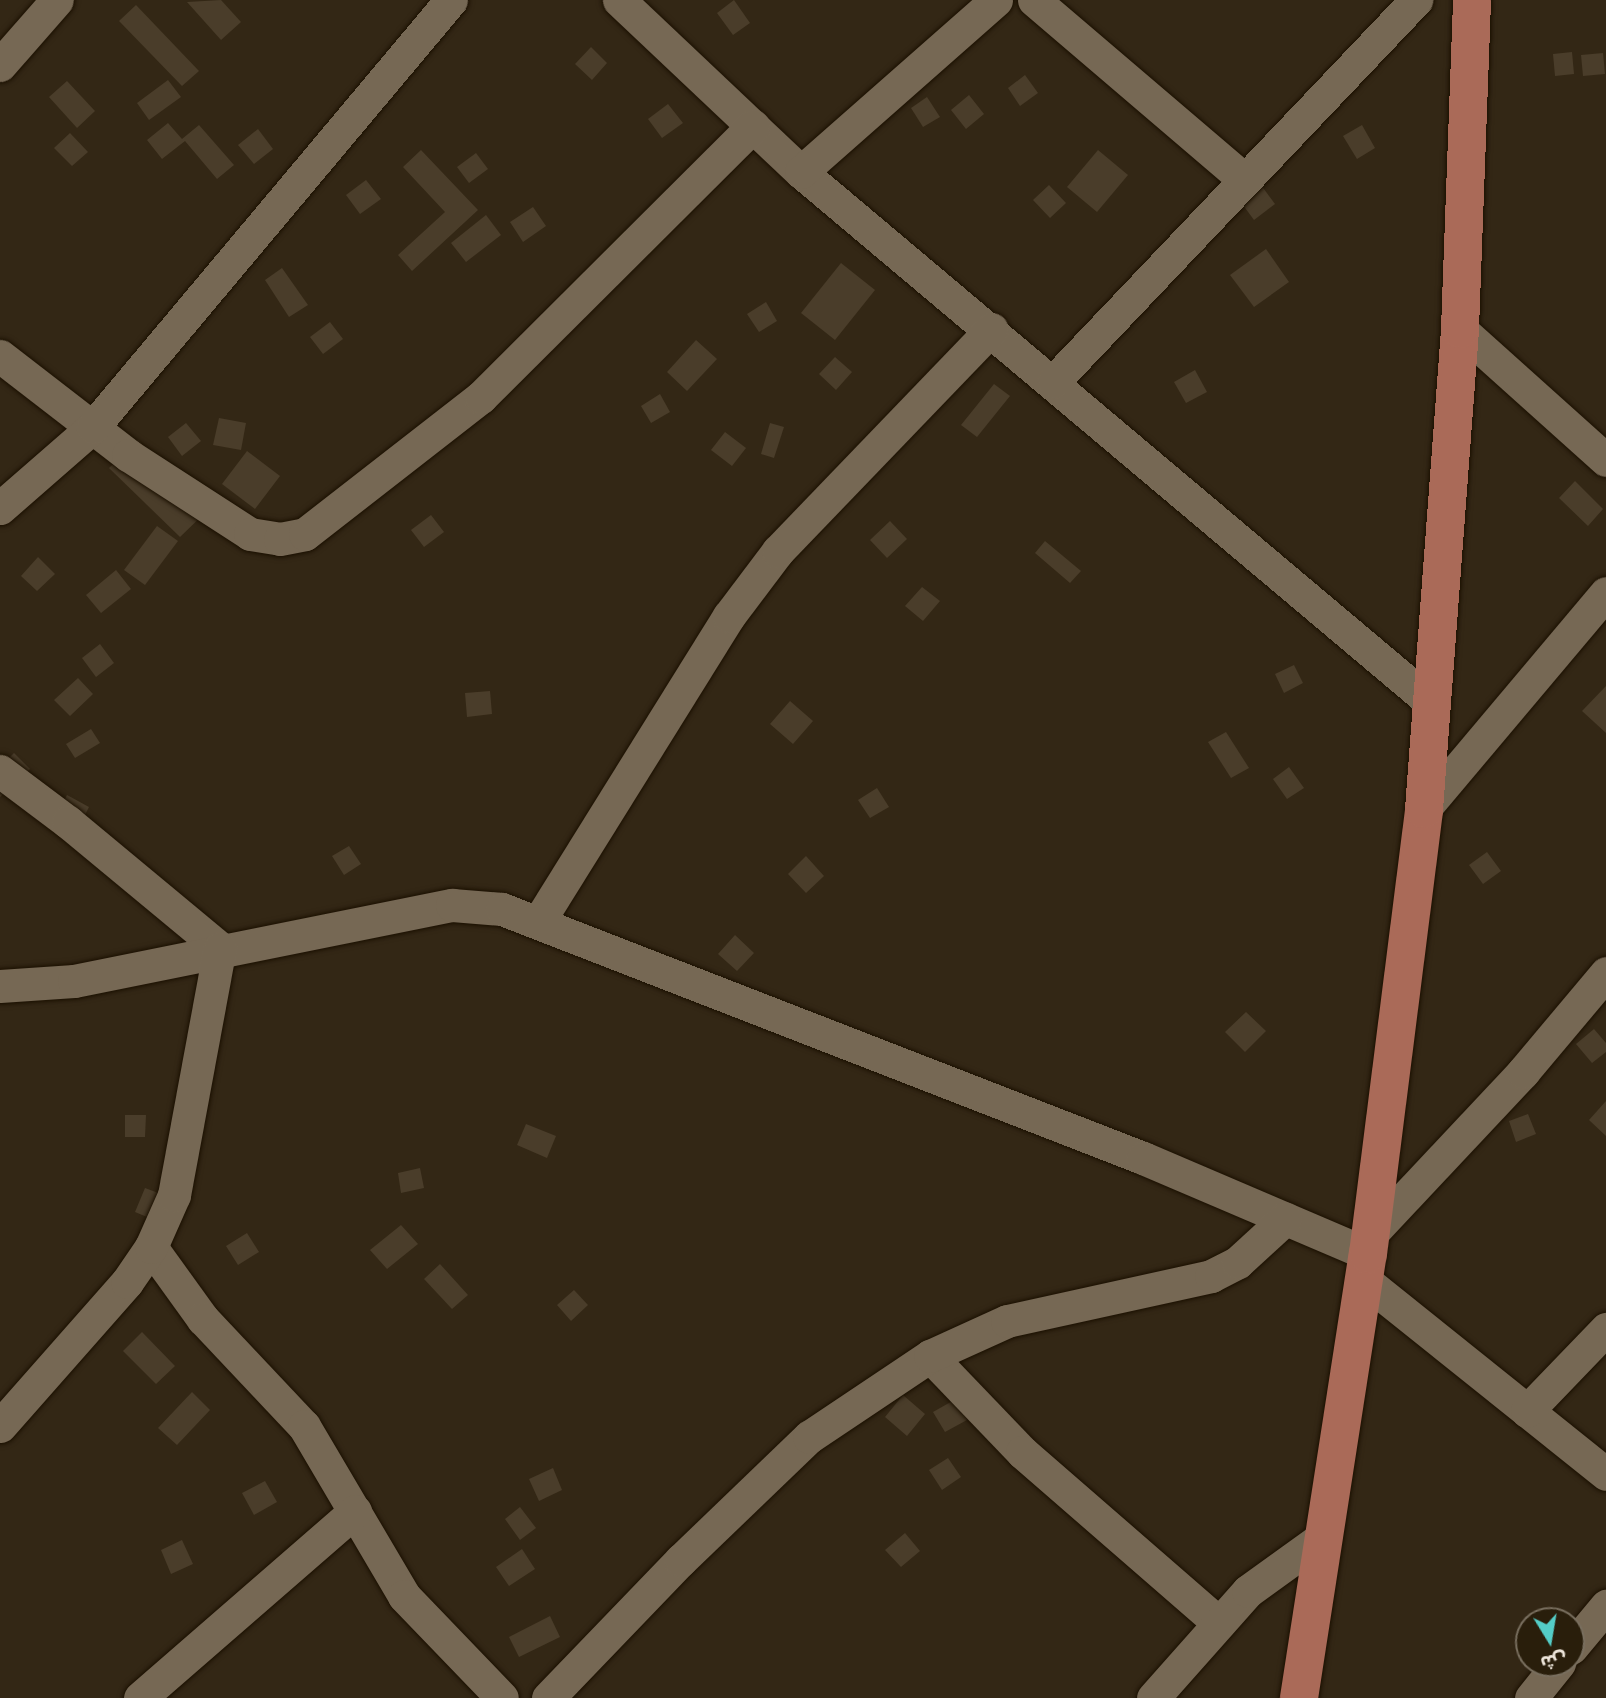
<!DOCTYPE html>
<meta charset="utf-8">
<style>
body{margin:0}
#map{position:relative;width:1606px;height:1698px;overflow:hidden;background:#332715;font-family:Signika,"Noto Sans Arabic",sans-serif}
div>[style]{position:absolute}
.building>*{inset:0;background:#4a3d2a}
.roads{filter:drop-shadow(0 0 2px #1b1001) drop-shadow(0 0 2px #1b1001)}
.minor>*{height:33px;margin:-16.5px;padding:0 16.5px;transform-origin:16.5px;border-radius:16.5px;background:#766854}
.major>*{height:38px;margin:-19px;padding:0 19px;transform-origin:19px;border-radius:19px;background:#aa6a58}
span{translate:-50% -50%;white-space:nowrap;text-align:center;line-height:1.15;-webkit-text-stroke:6px #291e0b;paint-order:stroke}
.north{position:absolute;left:1515px;top:1607px;width:70px;height:70px;box-sizing:border-box;background:#291e0b;border:2px solid #786e5e;border-radius:50%;rotate:169deg;font-size:19px;font-weight:700;line-height:28px;text-align:center;color:#eee6db}
.north::after{content:'';display:block;margin:auto;width:24px;height:32px;background:#54cdc7;clip-path:polygon(50% 0,100% 100%,50% 72%,0 100%)}
</style>
<div id="map">
<div class="building">
<div style="clip-path:polygon(221px 0,241px 22px,221px 40px,187px 2px)"></div>
<div style="clip-path:polygon(734px 0,750px 23px,733px 35px,717px 13px)"></div>
<div style="clip-path:polygon(136px 5px,199px 71px,182px 86px,119px 21px)"></div>
<div style="clip-path:polygon(591px 47px,607px 63px,592px 80px,575px 64px)"></div>
<div style="clip-path:polygon(1572px 52px,1574px 74px,1555px 76px,1553px 54px)"></div>
<div style="clip-path:polygon(1603px 53px,1605px 74px,1583px 76px,1581px 55px)"></div>
<div style="clip-path:polygon(1025px 75px,1038px 93px,1020px 106px,1008px 88px)"></div>
<div style="clip-path:polygon(168px 80px,181px 97px,149px 120px,137px 103px)"></div>
<div style="clip-path:polygon(67px 81px,95px 111px,77px 128px,49px 97px)"></div>
<div style="clip-path:polygon(969px 95px,984px 114px,966px 129px,951px 110px)"></div>
<div style="clip-path:polygon(927px 97px,940px 117px,923px 127px,911px 108px)"></div>
<div style="clip-path:polygon(668px 104px,683px 123px,662px 138px,648px 119px)"></div>
<div style="clip-path:polygon(168px 123px,182px 139px,199px 125px,234px 165px,217px 179px,185px 141px,162px 159px,147px 140px)"></div>
<div style="clip-path:polygon(1362px 125px,1375px 148px,1357px 159px,1343px 136px)"></div>
<div style="clip-path:polygon(258px 129px,273px 149px,254px 164px,238px 145px)"></div>
<div style="clip-path:polygon(70px 133px,88px 152px,72px 166px,54px 148px)"></div>
<div style="clip-path:polygon(421px 150px,478px 210px,412px 271px,398px 255px,445px 212px,403px 167px)"></div>
<div style="clip-path:polygon(1098px 150px,1128px 175px,1097px 212px,1067px 187px)"></div>
<div style="clip-path:polygon(476px 153px,488px 169px,469px 183px,457px 167px)"></div>
<div style="clip-path:polygon(366px 180px,381px 199px,360px 214px,346px 195px)"></div>
<div style="clip-path:polygon(1049px 185px,1066px 203px,1050px 218px,1033px 200px)"></div>
<div style="clip-path:polygon(1261px 185px,1275px 204px,1254px 220px,1240px 201px)"></div>
<div style="clip-path:polygon(533px 207px,546px 226px,523px 242px,510px 222px)"></div>
<div style="clip-path:polygon(486px 215px,501px 235px,466px 262px,451px 243px)"></div>
<div style="clip-path:polygon(1266px 249px,1289px 282px,1254px 307px,1230px 275px)"></div>
<div style="clip-path:polygon(841px 263px,875px 290px,835px 340px,801px 313px)"></div>
<div style="clip-path:polygon(282px 268px,308px 305px,289px 317px,265px 280px)"></div>
<div style="clip-path:polygon(766px 302px,777px 321px,759px 332px,747px 314px)"></div>
<div style="clip-path:polygon(330px 322px,343px 339px,323px 354px,310px 337px)"></div>
<div style="clip-path:polygon(696px 340px,717px 359px,687px 391px,667px 372px)"></div>
<div style="clip-path:polygon(835px 357px,852px 372px,836px 390px,819px 374px)"></div>
<div style="clip-path:polygon(1195px 370px,1207px 392px,1186px 403px,1174px 382px)"></div>
<div style="clip-path:polygon(994px 384px,1010px 396px,977px 437px,961px 425px)"></div>
<div style="clip-path:polygon(660px 394px,670px 412px,651px 423px,641px 406px)"></div>
<div style="clip-path:polygon(219px 418px,246px 423px,241px 450px,213px 445px)"></div>
<div style="clip-path:polygon(186px 423px,201px 441px,182px 456px,168px 437px)"></div>
<div style="clip-path:polygon(770px 423px,784px 427px,774px 458px,761px 454px)"></div>
<div style="clip-path:polygon(725px 432px,746px 448px,732px 466px,711px 450px)"></div>
<div style="clip-path:polygon(138px 440px,209px 509px,180px 537px,109px 468px)"></div>
<div style="clip-path:polygon(247px 451px,280px 476px,255px 509px,222px 484px)"></div>
<div style="clip-path:polygon(1575px 481px,1603px 509px,1588px 526px,1559px 498px)"></div>
<div style="clip-path:polygon(431px 515px,444px 532px,424px 547px,411px 530px)"></div>
<div style="clip-path:polygon(890px 521px,907px 539px,887px 558px,870px 540px)"></div>
<div style="clip-path:polygon(157px 526px,178px 541px,145px 585px,124px 570px)"></div>
<div style="clip-path:polygon(1045px 541px,1081px 571px,1070px 583px,1035px 553px)"></div>
<div style="clip-path:polygon(38px 557px,55px 574px,37px 591px,21px 576px)"></div>
<div style="clip-path:polygon(116px 570px,131px 589px,101px 613px,86px 595px)"></div>
<div style="clip-path:polygon(922px 587px,940px 601px,923px 621px,905px 606px)"></div>
<div style="clip-path:polygon(100px 644px,114px 663px,96px 677px,82px 658px)"></div>
<div style="clip-path:polygon(1294px 665px,1303px 683px,1284px 693px,1275px 674px)"></div>
<div style="clip-path:polygon(78px 678px,93px 694px,70px 716px,54px 700px)"></div>
<div style="clip-path:polygon(1606px 686px,1606px 733px,1582px 711px)"></div>
<div style="clip-path:polygon(490px 691px,492px 714px,467px 717px,465px 693px)"></div>
<div style="clip-path:polygon(790px 701px,813px 721px,793px 744px,770px 724px)"></div>
<div style="clip-path:polygon(91px 729px,100px 743px,75px 758px,66px 744px)"></div>
<div style="clip-path:polygon(1226px 732px,1249px 768px,1231px 778px,1208px 742px)"></div>
<div style="clip-path:polygon(14px 753px,30px 769px,0 797px,0 767px)"></div>
<div style="clip-path:polygon(1289px 767px,1304px 788px,1287px 799px,1273px 779px)"></div>
<div style="clip-path:polygon(877px 788px,889px 807px,870px 818px,858px 800px)"></div>
<div style="clip-path:polygon(67px 795px,89px 807px,78px 829px,55px 817px)"></div>
<div style="clip-path:polygon(349px 846px,361px 864px,344px 875px,332px 856px)"></div>
<div style="clip-path:polygon(1487px 852px,1501px 871px,1483px 884px,1469px 865px)"></div>
<div style="clip-path:polygon(806px 856px,824px 876px,806px 893px,788px 874px)"></div>
<div style="clip-path:polygon(735px 935px,754px 953px,737px 971px,718px 954px)"></div>
<div style="clip-path:polygon(1246px 1012px,1266px 1031px,1245px 1052px,1225px 1032px)"></div>
<div style="clip-path:polygon(1594px 1029px,1606px 1043px,1606px 1052px,1592px 1063px,1576px 1044px)"></div>
<div style="clip-path:polygon(1606px 1101px,1606px 1136px,1589px 1120px)"></div>
<div style="clip-path:polygon(1528px 1114px,1536px 1134px,1516px 1142px,1509px 1121px)"></div>
<div style="clip-path:polygon(125px 1115px,146px 1115px,145px 1137px,125px 1137px)"></div>
<div style="clip-path:polygon(526px 1124px,556px 1136px,547px 1158px,517px 1145px)"></div>
<div style="clip-path:polygon(420px 1168px,424px 1188px,401px 1193px,398px 1173px)"></div>
<div style="clip-path:polygon(145px 1188px,169px 1197px,159px 1222px,135px 1212px)"></div>
<div style="clip-path:polygon(401px 1225px,418px 1244px,387px 1269px,370px 1250px)"></div>
<div style="clip-path:polygon(247px 1233px,259px 1252px,238px 1265px,226px 1246px)"></div>
<div style="clip-path:polygon(440px 1264px,468px 1295px,452px 1309px,424px 1279px)"></div>
<div style="clip-path:polygon(574px 1290px,588px 1305px,571px 1321px,557px 1305px)"></div>
<div style="clip-path:polygon(142px 1332px,175px 1366px,156px 1384px,123px 1351px)"></div>
<div style="clip-path:polygon(192px 1392px,210px 1410px,177px 1445px,158px 1428px)"></div>
<div style="clip-path:polygon(903px 1395px,925px 1414px,907px 1436px,885px 1417px)"></div>
<div style="clip-path:polygon(956px 1399px,967px 1420px,945px 1432px,933px 1412px)"></div>
<div style="clip-path:polygon(948px 1458px,961px 1477px,942px 1490px,929px 1470px)"></div>
<div style="clip-path:polygon(553px 1468px,562px 1490px,539px 1501px,529px 1479px)"></div>
<div style="clip-path:polygon(265px 1481px,277px 1502px,254px 1515px,242px 1493px)"></div>
<div style="clip-path:polygon(520px 1507px,536px 1528px,520px 1540px,505px 1519px)"></div>
<div style="clip-path:polygon(905px 1533px,920px 1551px,901px 1567px,885px 1550px)"></div>
<div style="clip-path:polygon(182px 1540px,193px 1564px,171px 1574px,161px 1550px)"></div>
<div style="clip-path:polygon(522px 1549px,535px 1569px,509px 1586px,496px 1567px)"></div>
<div style="clip-path:polygon(550px 1616px,560px 1637px,519px 1657px,509px 1637px)"></div>
</div>
<div class="roads">
<div class="minor">
<div style="left:619px;top:0;width:250px;rotate:43.4deg"></div>
<div style="left:801px;top:172px;width:826px;rotate:40.09deg"></div>
<div style="left:1034px;top:0;width:277px;rotate:40.5deg"></div>
<div style="left:0;top:65px;width:86px;rotate:-48.8deg"></div>
<div style="left:801px;top:172px;width:260px;rotate:-41.4deg"></div>
<div style="left:1460px;top:329px;width:196px;rotate:41.9deg"></div>
<div style="left:0;top:356px;width:162px;rotate:37.7deg"></div>
<div style="left:128px;top:455px;width:145px;rotate:32.9deg"></div>
<div style="left:250px;top:534px;width:30px;rotate:9deg"></div>
<div style="left:280px;top:539px;width:25px;rotate:-11deg"></div>
<div style="left:305px;top:534px;width:223px;rotate:-37.9deg"></div>
<div style="left:481px;top:397px;width:384px;rotate:-44.9deg"></div>
<div style="left:1054px;top:381px;width:526px;rotate:-46.46deg"></div>
<div style="left:0;top:508px;width:123px;rotate:-41.1deg"></div>
<div style="left:93px;top:427px;width:557px;rotate:-50.02deg"></div>
<div style="left:0;top:771px;width:85px;rotate:36.9deg"></div>
<div style="left:68px;top:822px;width:197px;rotate:39.7deg"></div>
<div style="left:1424px;top:809px;width:282px;rotate:-49.9deg"></div>
<div style="left:539px;top:921px;width:359px;rotate:-58.1deg"></div>
<div style="left:729px;top:616px;width:81px;rotate:-53deg"></div>
<div style="left:778px;top:551px;width:308px;rotate:-46.1deg"></div>
<div style="left:0;top:986px;width:74px;rotate:-3.9deg"></div>
<div style="left:74px;top:981px;width:386px;rotate:-11.4deg"></div>
<div style="left:452px;top:905px;width:50px;rotate:4.6deg"></div>
<div style="left:502px;top:909px;width:688px;rotate:21.23deg"></div>
<div style="left:1143px;top:1158px;width:245px;rotate:23.1deg"></div>
<div style="left:1370px;top:1235px;width:224px;rotate:-46.8deg"></div>
<div style="left:1523px;top:1072px;width:129px;rotate:-50deg"></div>
<div style="left:151px;top:1247px;width:89px;rotate:54.2deg"></div>
<div style="left:203px;top:1319px;width:147px;rotate:46.7deg"></div>
<div style="left:304px;top:1426px;width:197px;rotate:59.5deg"></div>
<div style="left:404px;top:1596px;width:141px;rotate:46.1deg"></div>
<div style="left:1364px;top:1280px;width:310px;rotate:38.7deg"></div>
<div style="left:930px;top:1356px;width:133px;rotate:46.2deg"></div>
<div style="left:1022px;top:1452px;width:261px;rotate:41deg"></div>
<div style="left:1527px;top:1411px;width:114px;rotate:-46.1deg"></div>
<div style="left:0;top:1426px;width:192px;rotate:-48.6deg"></div>
<div style="left:127px;top:1282px;width:42px;rotate:-55.6deg"></div>
<div style="left:151px;top:1247px;width:57px;rotate:-66.1deg"></div>
<div style="left:174px;top:1195px;width:251px;rotate:-79.5deg"></div>
<div style="left:1571px;top:1648px;width:55px;rotate:-50.2deg"></div>
<div style="left:140px;top:1698px;width:285px;rotate:-41deg"></div>
<div style="left:548px;top:1698px;width:192px;rotate:-46.1deg"></div>
<div style="left:681px;top:1560px;width:178px;rotate:-43.9deg"></div>
<div style="left:809px;top:1437px;width:146px;rotate:-33.8deg"></div>
<div style="left:930px;top:1356px;width:85px;rotate:-24.4deg"></div>
<div style="left:1007px;top:1321px;width:209px;rotate:-12.4deg"></div>
<div style="left:1211px;top:1276px;width:30px;rotate:-27deg"></div>
<div style="left:1238px;top:1262px;width:64px;rotate:-42.5deg"></div>
<div style="left:1153px;top:1698px;width:143px;rotate:-48.4deg"></div>
<div style="left:1248px;top:1591px;width:92px;rotate:-35.8deg"></div>
<div style="left:1531px;top:1698px;width:45px;rotate:-51.3deg"></div>
</div>
<div class="major">
<div style="left:1299px;top:1698px;width:449px;rotate:-81.2deg"></div>
<div style="left:1368px;top:1254px;width:449px;rotate:-82.8deg"></div>
<div style="left:1424px;top:809px;width:481px;rotate:-85.7deg"></div>
<div style="left:1460px;top:329px;width:329px;rotate:-87.9deg"></div>
</div>
</div>
<div class="north">ش</div>
</div>
